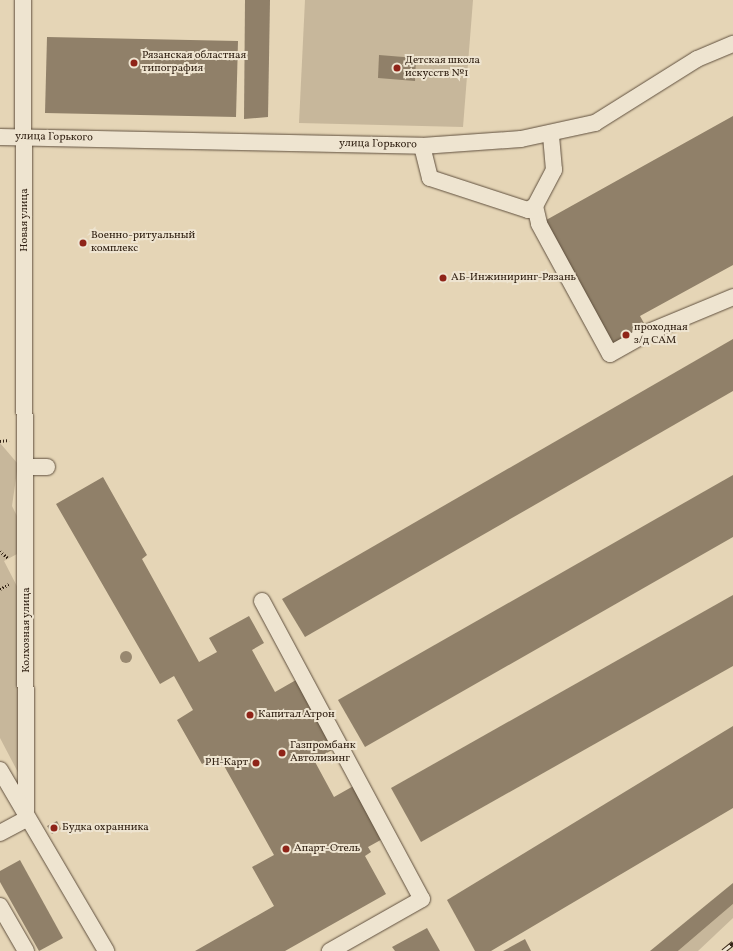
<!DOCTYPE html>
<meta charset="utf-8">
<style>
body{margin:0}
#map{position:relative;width:733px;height:951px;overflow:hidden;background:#e5d5b6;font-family:Vollkorn,serif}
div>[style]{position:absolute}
.green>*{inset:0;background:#c7b79b}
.building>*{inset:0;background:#908069}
.path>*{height:2.5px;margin-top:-1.25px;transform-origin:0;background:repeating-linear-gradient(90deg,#342416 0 1px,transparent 0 3px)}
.roads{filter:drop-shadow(0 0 1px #60503e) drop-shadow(0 0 1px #60503e)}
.minor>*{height:16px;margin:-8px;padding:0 8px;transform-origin:8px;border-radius:8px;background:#eee4d0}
.rail>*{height:4.5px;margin-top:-2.25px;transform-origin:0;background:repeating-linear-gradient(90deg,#eee4d0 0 9px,#342416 0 18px);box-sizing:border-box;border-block:1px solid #342416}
.trees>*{width:12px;height:12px;margin:-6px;border-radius:50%;background:#988870}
.dots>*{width:11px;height:11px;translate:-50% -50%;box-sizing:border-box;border:2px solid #eee4d0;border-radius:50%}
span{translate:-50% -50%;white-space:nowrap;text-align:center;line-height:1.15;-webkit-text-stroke:4px #eee4d0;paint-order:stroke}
.poi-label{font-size:11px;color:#342416}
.left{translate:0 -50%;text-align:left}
.right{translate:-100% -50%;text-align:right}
.street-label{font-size:11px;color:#342416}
</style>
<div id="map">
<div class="green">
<div style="clip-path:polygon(305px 0,473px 0,463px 127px,299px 123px)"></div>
<div style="clip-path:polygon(0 443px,18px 464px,12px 506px,32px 546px,4px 561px,23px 598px,21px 778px,0 738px)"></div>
<div style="clip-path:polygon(733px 904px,733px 918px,698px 951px,678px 951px)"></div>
</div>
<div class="building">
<div style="clip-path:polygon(245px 0,270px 0,268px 117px,244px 119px)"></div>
<div style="clip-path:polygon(47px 37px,238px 41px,236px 117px,45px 113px)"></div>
<div style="clip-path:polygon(379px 55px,416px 58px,415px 81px,378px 78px)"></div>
<div style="clip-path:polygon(733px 116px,733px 265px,640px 316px,649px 332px,610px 354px,539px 224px)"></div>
<div style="clip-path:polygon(733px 339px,733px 391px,305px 637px,282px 599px)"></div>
<div style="clip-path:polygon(733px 475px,733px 537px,365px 747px,338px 700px)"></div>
<div style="clip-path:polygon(103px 477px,147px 555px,142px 559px,199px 662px,217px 652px,209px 638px,249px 616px,264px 643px,252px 650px,275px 692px,296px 680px,334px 749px,314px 760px,334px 797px,357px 784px,386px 837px,368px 847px,371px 852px,365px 856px,386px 894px,285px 951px,195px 951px,274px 906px,252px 867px,274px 855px,218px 755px,202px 764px,177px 720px,193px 710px,174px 676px,160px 684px,56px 504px)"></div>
<div style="clip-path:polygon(733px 595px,733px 666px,421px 842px,391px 788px)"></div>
<div style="clip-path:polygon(733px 726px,733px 808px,491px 951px,475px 951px,447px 900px)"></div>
<div style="clip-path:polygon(57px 821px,61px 829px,52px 834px,47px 826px)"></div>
<div style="clip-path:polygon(20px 860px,63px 938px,39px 951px,0 882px,0 871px)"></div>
<div style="clip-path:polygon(733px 883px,733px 904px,678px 951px,650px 951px)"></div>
<div style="clip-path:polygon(427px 928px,440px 951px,395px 951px,392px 947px)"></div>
<div style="clip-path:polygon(525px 939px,531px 951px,503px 951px)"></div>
</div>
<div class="path">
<div style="left:0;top:441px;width:9px;rotate:-6deg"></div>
<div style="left:0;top:551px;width:11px;rotate:41deg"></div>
<div style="left:0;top:589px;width:10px;rotate:-29deg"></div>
</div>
<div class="roads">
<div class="minor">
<div style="left:23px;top:0;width:819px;rotate:89.79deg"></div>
<div style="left:0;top:137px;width:422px;rotate:1.2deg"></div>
<div style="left:422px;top:146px;width:99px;rotate:-4deg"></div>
<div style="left:521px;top:139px;width:76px;rotate:-12.2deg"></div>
<div style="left:595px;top:123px;width:120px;rotate:-32.1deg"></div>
<div style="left:697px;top:59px;width:39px;rotate:-23deg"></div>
<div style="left:422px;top:146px;width:33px;rotate:76deg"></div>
<div style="left:430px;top:178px;width:103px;rotate:18.1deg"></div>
<div style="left:528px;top:210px;width:8px;rotate:-30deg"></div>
<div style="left:535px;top:206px;width:18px;rotate:77deg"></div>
<div style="left:539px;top:224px;width:148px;rotate:61.4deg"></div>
<div style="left:610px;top:354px;width:45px;rotate:-29.4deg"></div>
<div style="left:649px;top:332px;width:91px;rotate:-22.6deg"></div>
<div style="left:535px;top:206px;width:41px;rotate:-62.2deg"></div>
<div style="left:554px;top:170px;width:37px;rotate:-95deg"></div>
<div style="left:27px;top:467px;width:20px"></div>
<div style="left:262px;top:601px;width:338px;rotate:61.8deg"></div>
<div style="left:422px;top:899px;width:106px;rotate:150.5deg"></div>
<div style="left:0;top:770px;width:210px;rotate:59.6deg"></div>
<div style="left:0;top:833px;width:30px;rotate:-28deg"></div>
<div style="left:0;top:906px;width:52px;rotate:60deg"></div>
</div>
</div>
<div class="rail">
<div style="left:723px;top:951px;width:13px;rotate:-39deg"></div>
</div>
<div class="trees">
<div style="left:126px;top:657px"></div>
</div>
<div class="dots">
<div style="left:134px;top:63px;background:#8f2418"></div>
<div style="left:397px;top:68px;background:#8f2418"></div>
<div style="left:83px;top:243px;background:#8f2418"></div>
<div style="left:443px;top:278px;background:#8f2418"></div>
<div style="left:626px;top:335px;background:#8f2418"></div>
<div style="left:250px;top:715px;background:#8f2418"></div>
<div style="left:282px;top:753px;background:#8f2418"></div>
<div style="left:256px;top:763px;background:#8f2418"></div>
<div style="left:54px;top:828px;background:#8f2418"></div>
<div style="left:286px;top:849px;background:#8f2418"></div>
</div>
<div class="poi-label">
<span class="left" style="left:142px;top:63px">Рязанская областная<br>типография</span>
<span class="left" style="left:405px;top:68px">Детская школа<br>искусств №1</span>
<span class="left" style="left:91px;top:243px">Военно-ритуальный<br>комплекс</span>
<span class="left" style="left:451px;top:278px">АБ-Инжиниринг-Рязань</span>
<span class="left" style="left:634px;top:335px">проходная<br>з/д САМ</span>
<span class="left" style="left:258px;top:715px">Капитал Атрон</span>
<span class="left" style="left:290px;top:753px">Газпромбанк<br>Автолизинг</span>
<span class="right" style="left:248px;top:763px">РН-Карт</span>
<span class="left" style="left:62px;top:828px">Будка охранника</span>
<span class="left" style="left:294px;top:849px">Апарт-Отель</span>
</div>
<div class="street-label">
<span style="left:54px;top:138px;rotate:1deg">улица Горького</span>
<span style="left:378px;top:145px;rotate:1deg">улица Горького</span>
<span style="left:25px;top:220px;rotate:-90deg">Новая улица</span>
<span style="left:27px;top:630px;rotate:-90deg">Колхозная улица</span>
</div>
</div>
